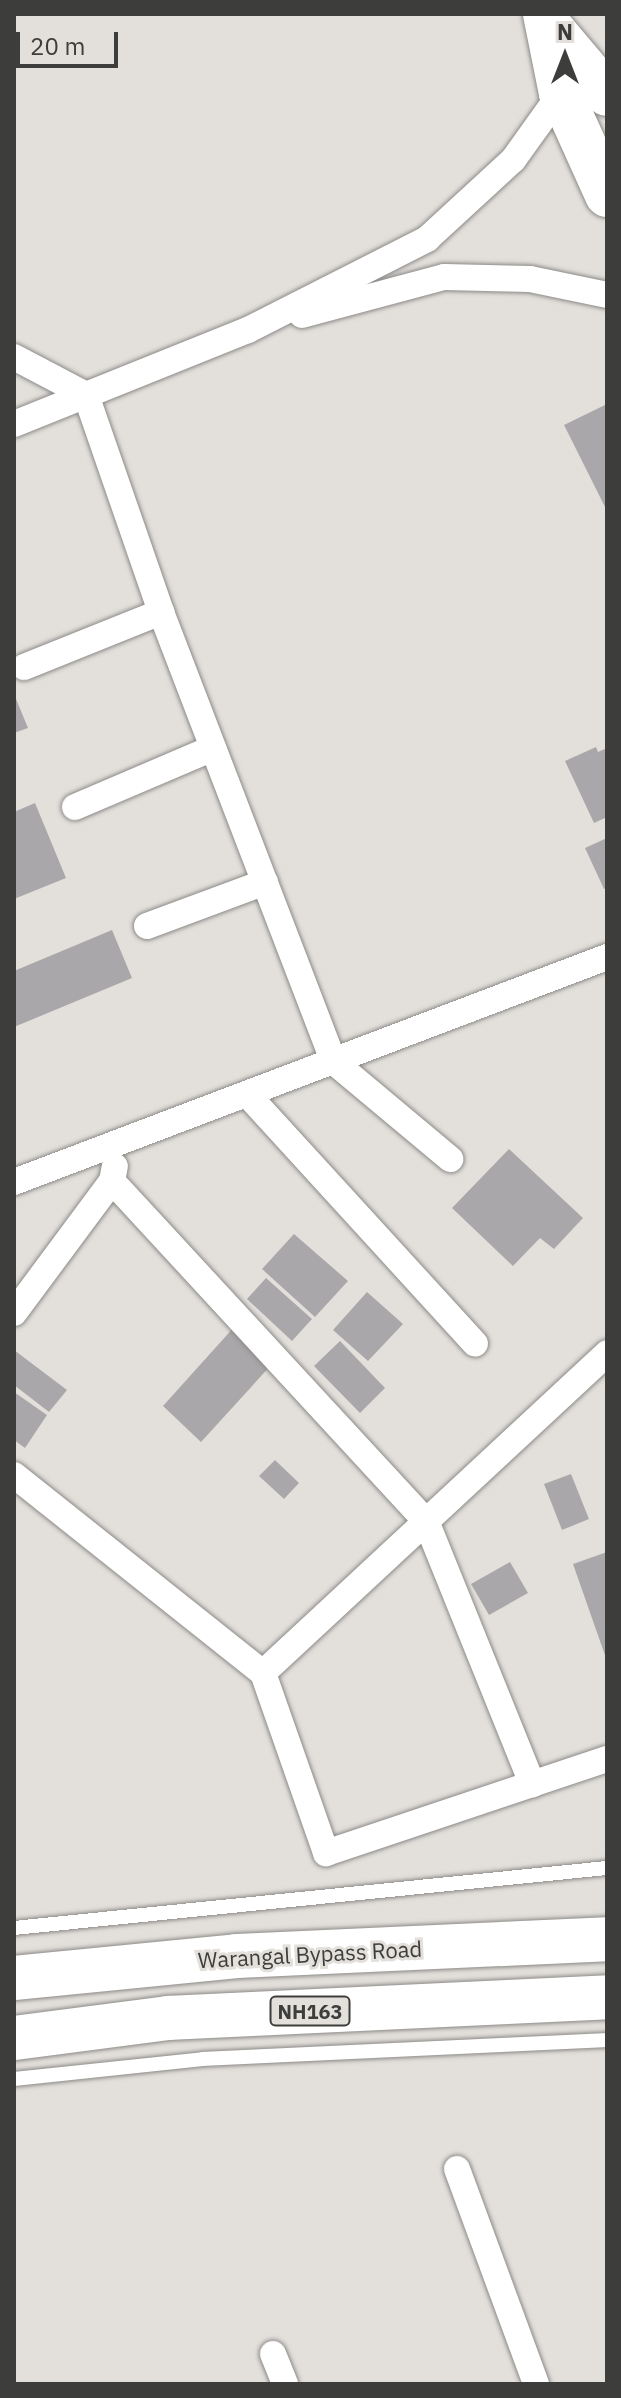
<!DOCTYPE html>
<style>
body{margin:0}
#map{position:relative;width:621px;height:2398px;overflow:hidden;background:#e3e0dc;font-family:"IBM Plex Sans",sans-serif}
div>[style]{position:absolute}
.building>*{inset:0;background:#aaa7aa}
.roads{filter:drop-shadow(0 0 2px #8c8a87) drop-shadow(0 0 2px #8c8a87)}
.service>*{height:14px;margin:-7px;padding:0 7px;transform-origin:7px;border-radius:7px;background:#fff}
.minor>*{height:26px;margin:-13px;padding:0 13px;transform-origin:13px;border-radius:13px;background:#fff}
.trunk>*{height:44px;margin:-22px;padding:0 22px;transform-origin:22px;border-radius:22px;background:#fff}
span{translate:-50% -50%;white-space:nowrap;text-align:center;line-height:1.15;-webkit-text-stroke:6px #e3e0dc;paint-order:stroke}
.shield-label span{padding:2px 6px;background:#e3e0dc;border:2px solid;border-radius:6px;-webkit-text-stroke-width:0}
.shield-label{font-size:20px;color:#3d3d3b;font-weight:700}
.street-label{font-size:22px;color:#3d3d3b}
.frame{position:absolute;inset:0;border:16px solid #3d3d3b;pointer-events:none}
.north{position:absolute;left:525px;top:16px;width:80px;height:80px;-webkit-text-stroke:6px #e3e0dc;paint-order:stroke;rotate:0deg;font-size:22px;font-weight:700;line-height:32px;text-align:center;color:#3d3d3b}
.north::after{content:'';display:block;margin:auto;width:28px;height:36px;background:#3d3d3b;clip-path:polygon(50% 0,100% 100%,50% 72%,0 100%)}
.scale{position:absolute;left:16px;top:32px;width:102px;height:36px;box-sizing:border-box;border:4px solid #3d3d3b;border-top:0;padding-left:10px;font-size:24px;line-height:28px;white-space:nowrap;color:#3d3d3b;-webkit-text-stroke:6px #e3e0dc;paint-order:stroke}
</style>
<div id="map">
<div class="building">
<div style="clip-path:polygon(607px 404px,607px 511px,564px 425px)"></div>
<div style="clip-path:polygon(14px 694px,28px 728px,14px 733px)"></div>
<div style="clip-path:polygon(596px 747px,598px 752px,607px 748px,607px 817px,594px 823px,565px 761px)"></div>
<div style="clip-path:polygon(35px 803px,66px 878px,14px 899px,14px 812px)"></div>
<div style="clip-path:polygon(607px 838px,607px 888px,604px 889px,585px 848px)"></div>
<div style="clip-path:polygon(112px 930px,132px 978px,14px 1027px,14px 971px)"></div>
<div style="clip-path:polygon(509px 1149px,583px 1218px,554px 1249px,540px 1238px,513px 1266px,452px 1208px)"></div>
<div style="clip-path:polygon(294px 1234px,348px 1281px,315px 1317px,262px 1269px)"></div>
<div style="clip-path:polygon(266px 1278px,312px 1319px,292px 1341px,247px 1299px)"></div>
<div style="clip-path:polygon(367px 1292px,403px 1324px,368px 1361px,333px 1330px)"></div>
<div style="clip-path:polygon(235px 1326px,273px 1363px,201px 1442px,163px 1406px)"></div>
<div style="clip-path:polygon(340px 1341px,385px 1388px,360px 1413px,314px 1366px)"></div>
<div style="clip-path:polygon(14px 1350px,67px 1390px,49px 1412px,14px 1385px)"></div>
<div style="clip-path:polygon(14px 1392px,47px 1415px,25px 1448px,14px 1440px)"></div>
<div style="clip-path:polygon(275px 1460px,299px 1483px,284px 1499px,259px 1476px)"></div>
<div style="clip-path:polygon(571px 1474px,589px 1519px,562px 1530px,544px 1484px)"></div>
<div style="clip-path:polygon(607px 1552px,607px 1661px,573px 1564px)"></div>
<div style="clip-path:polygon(510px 1562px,528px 1593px,489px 1615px,471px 1584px)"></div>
</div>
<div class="roads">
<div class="service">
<div style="left:14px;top:1928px;width:596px;rotate:-5.78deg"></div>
<div style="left:14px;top:2079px;width:190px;rotate:-6deg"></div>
<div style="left:203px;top:2059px;width:404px;rotate:-2.7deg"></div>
</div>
<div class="minor">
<div style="left:302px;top:315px;width:147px;rotate:-15deg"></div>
<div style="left:444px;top:277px;width:86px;rotate:1.3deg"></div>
<div style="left:530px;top:279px;width:79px;rotate:11.7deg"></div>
<div style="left:14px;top:357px;width:81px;rotate:27.8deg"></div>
<div style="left:86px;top:395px;width:230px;rotate:70.9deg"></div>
<div style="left:161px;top:612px;width:481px;rotate:69deg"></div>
<div style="left:333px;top:1061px;width:153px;rotate:39.9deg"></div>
<div style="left:14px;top:424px;width:252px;rotate:-21.9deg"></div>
<div style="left:248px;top:330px;width:201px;rotate:-26.9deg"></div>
<div style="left:427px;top:239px;width:117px;rotate:-42.6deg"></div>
<div style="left:513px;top:160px;width:82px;rotate:-54.4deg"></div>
<div style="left:24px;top:667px;width:148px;rotate:-21.9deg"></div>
<div style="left:75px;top:807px;width:150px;rotate:-23.1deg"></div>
<div style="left:147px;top:926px;width:126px;rotate:-20.4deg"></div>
<div style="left:247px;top:1094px;width:338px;rotate:47.6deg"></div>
<div style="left:112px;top:1181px;width:463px;rotate:47.3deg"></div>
<div style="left:426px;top:1521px;width:284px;rotate:68deg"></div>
<div style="left:14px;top:1182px;width:634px;rotate:-20.78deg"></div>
<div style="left:14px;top:1313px;width:164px;rotate:-53.4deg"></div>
<div style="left:112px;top:1181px;width:15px;rotate:-79deg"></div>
<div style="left:14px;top:1475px;width:318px;rotate:38.5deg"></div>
<div style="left:263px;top:1673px;width:191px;rotate:70.7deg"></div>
<div style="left:326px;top:1853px;width:296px;rotate:-18.5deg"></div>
<div style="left:263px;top:1673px;width:470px;rotate:-42.9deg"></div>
<div style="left:457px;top:2169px;width:229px;rotate:69.8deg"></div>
<div style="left:273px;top:2354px;width:32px;rotate:68deg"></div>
</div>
<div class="trunk">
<div style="left:545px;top:14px;width:81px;rotate:78.6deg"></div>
<div style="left:561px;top:93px;width:112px;rotate:65.7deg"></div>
<div style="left:552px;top:29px;width:85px;rotate:49.8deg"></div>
<div style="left:14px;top:1978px;width:224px;rotate:-5.6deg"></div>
<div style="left:237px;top:1956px;width:370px;rotate:-2.6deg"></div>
<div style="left:14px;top:2038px;width:155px;rotate:-7.4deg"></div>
<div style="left:168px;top:2018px;width:440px;rotate:-2.7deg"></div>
</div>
</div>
<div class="shield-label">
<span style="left:310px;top:2011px">NH163</span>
</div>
<div class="street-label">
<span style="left:310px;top:1954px;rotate:-3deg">Warangal Bypass Road</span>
</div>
<div class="frame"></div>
<div class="north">N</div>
<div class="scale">20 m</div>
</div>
